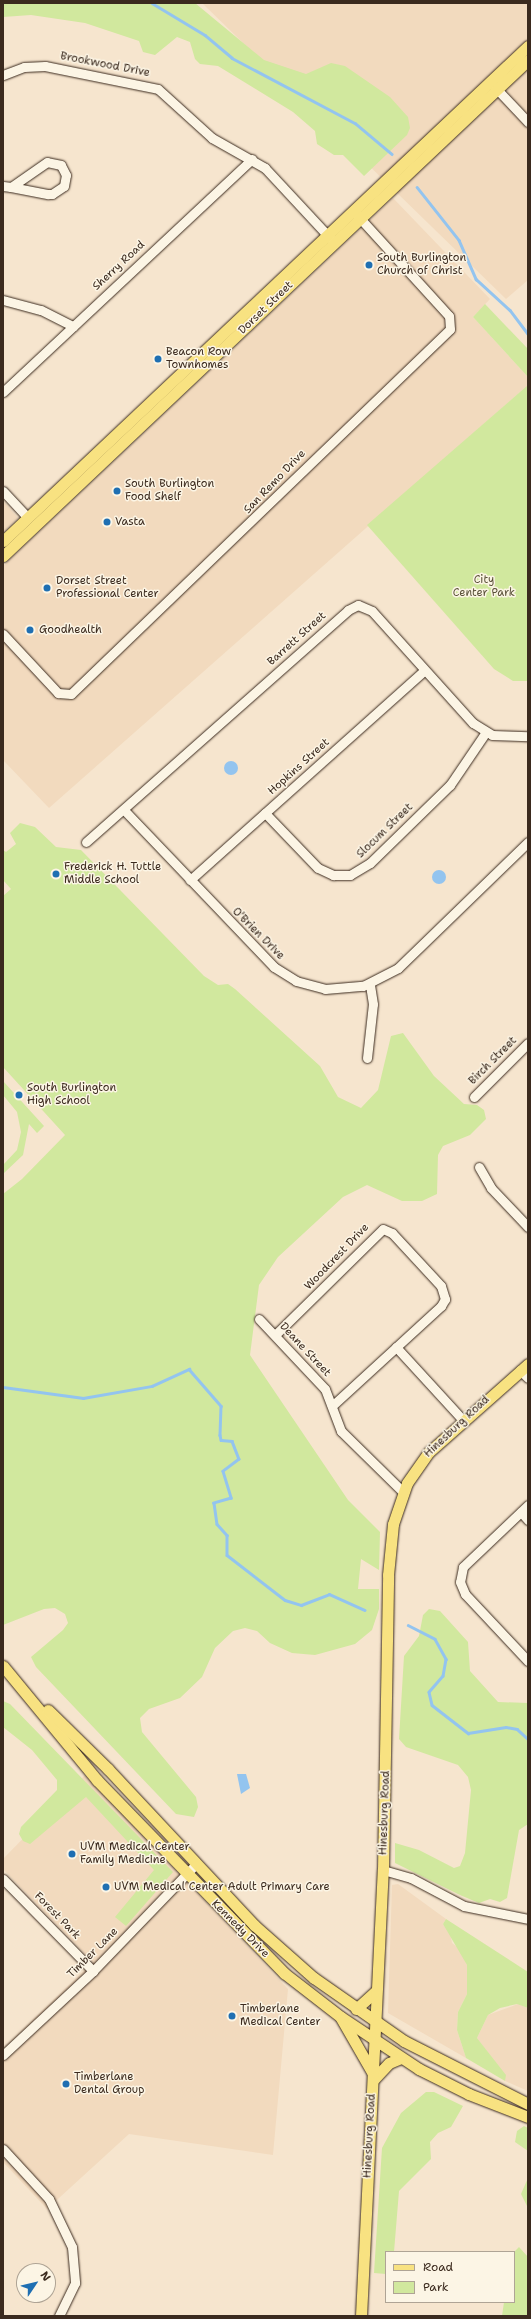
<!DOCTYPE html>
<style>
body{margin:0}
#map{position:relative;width:531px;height:2319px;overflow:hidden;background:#f6e5ce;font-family:"Shantell Sans",sans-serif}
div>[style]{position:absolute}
.built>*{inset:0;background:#f2dabe}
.green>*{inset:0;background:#d1e89e}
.water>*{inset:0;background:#93c4ef}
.round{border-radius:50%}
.stream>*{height:2.5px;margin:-1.25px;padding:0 1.25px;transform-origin:1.25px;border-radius:1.25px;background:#93c4ef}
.roads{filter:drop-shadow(0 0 1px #3b2a1e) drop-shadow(0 0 1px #3b2a1e)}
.minor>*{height:9px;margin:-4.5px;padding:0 4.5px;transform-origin:4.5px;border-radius:4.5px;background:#fcf5e5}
.major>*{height:11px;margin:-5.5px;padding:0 5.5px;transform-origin:5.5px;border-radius:5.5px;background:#f8e281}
.dots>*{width:11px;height:11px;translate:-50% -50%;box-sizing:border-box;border:2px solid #fcf5e5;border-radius:50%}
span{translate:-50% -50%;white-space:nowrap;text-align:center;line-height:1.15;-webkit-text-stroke:3px #fcf5e5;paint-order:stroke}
.street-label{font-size:11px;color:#3b2a1e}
.poi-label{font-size:11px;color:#3b2a1e}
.left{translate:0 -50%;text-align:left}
.park-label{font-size:11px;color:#595038}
.frame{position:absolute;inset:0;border:4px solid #3b2a1e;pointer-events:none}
.legend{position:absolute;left:385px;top:2251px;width:130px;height:52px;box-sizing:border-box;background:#fcf5e5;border:1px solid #afa495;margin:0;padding:5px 7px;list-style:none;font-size:12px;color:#3b2a1e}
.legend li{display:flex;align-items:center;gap:8px;height:20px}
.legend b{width:20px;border:1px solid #afa495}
.north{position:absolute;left:16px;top:2263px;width:40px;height:40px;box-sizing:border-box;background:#fcf5e5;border:1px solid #afa495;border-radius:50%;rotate:55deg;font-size:11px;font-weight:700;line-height:16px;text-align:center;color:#3b2a1e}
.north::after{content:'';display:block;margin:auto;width:14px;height:18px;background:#1f6fb2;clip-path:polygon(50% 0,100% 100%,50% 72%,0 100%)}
</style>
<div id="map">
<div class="built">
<div style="clip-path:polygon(202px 3px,528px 3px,528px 280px,506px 299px)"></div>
<div style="clip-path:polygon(393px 198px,490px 299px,473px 317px,528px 377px,528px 385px,49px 808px,3px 760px,3px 566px)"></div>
<div style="clip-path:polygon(3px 501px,18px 518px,3px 532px)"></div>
<div style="clip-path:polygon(85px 1775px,288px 1989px,273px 2155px,129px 2134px,47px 2209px,3px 2162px,3px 2048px,93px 1962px,3px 1869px,3px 1859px)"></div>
<div style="clip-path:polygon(398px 1884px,446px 1919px,443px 1924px,450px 1931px,452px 1943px,462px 1951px,467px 1965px,467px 1994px,458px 2012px,457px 2030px,466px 2058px,388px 2013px,392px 1885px)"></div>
<div style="clip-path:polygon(518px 2004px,528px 2008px,528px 2091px,505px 2081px,505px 2075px,477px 2038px,488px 2015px)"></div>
</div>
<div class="green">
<div style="clip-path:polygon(3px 3px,195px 3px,264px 60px,306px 74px,331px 63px,345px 66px,390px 97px,408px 117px,410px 128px,407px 135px,364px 176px,343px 155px,334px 155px,317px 144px,315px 131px,293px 112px,218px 66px,200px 64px,195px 59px,190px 42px,177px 37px,155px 55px,143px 52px,139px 41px,85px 23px,31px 15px,3px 17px)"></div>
<div style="clip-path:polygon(485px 304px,528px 349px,528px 377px,473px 317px)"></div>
<div style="clip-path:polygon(528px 385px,528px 681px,513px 681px,494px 669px,367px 525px)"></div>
<div style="clip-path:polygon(20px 823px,35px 827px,56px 847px,81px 850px,204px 976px,218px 985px,228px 984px,235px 989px,320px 1066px,338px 1097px,361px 1108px,378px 1090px,391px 1036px,403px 1033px,434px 1076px,464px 1104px,477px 1105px,484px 1110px,486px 1119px,470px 1135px,443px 1146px,438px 1155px,437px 1194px,422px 1201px,402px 1201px,367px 1185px,343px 1197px,278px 1257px,259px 1285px,250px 1355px,348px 1500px,380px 1532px,379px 1570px,361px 1559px,358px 1589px,379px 1589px,379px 1609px,372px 1630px,355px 1644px,315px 1655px,292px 1653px,270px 1643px,257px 1631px,245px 1628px,233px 1631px,215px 1648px,202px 1677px,180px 1698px,149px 1709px,140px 1718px,142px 1732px,196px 1797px,198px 1807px,194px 1817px,176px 1814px,36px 1667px,31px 1657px,63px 1630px,68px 1623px,65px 1614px,55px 1608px,44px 1609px,3px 1625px,3px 1194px,22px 1179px,65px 1135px,3px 1067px,3px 896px,11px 889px,3px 880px,3px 850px,6px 852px,16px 844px,10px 833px)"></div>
<div style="clip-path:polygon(3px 1081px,44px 1126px,37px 1133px,29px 1124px,23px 1155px,3px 1174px,3px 1165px,17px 1150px,21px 1132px,17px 1112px,3px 1095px)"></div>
<div style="clip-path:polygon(429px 1609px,440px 1611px,468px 1642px,470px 1671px,498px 1702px,528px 1703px,528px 1824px,519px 1830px,507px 1898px,500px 1902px,490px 1899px,479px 1903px,460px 1895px,395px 1863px,395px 1843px,419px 1850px,454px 1868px,460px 1866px,465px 1853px,471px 1790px,468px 1777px,458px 1765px,406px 1747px,399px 1739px,404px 1656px,419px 1636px,423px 1615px)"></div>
<div style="clip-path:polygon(3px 1701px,10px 1704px,173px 1872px,126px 1926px,115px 1917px,154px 1870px,86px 1797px,30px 1844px,23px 1841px,19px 1834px,21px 1827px,57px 1790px,57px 1780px,32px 1750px,3px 1727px)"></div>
<div style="clip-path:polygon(446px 1919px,528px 1972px,528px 2008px,517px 2004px,500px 2008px,488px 2015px,477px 2038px,506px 2075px,505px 2081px,466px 2058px,457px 2030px,458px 2012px,467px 1994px,467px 1965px,443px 1924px)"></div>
<div style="clip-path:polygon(426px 2092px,434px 2092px,463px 2106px,451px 2127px,438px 2133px,430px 2142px,431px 2159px,399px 2191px,394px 2252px,386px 2252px,386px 2274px,374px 2273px,382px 2148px,401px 2113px)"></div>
<div style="clip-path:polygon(524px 2126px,528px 2128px,528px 2151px,515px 2142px,517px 2131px)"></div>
<div style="clip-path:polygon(528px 2178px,528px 2208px,521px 2194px)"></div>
<div style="clip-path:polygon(519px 2247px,528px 2257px,528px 2316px,502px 2316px,504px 2302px,514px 2302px,514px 2252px)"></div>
</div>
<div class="water">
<div class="round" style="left:224px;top:761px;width:14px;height:14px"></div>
<div class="round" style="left:432px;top:870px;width:14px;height:14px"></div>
<div style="clip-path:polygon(237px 1774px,246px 1774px,250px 1788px,241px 1794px)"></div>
</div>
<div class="stream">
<div style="left:152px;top:3px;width:62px;rotate:31.1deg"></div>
<div style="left:205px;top:35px;width:35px;rotate:40deg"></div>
<div style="left:232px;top:58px;width:139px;rotate:27.9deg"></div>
<div style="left:355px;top:123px;width:48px;rotate:40deg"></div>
<div style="left:417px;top:187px;width:68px;rotate:51.6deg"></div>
<div style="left:459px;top:240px;width:43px;rotate:66.4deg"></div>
<div style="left:476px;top:279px;width:46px;rotate:42.4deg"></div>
<div style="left:510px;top:310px;width:30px;rotate:53deg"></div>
<div style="left:3px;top:1387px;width:81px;rotate:7.8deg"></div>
<div style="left:83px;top:1398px;width:70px;rotate:-9.9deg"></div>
<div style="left:152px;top:1386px;width:41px;rotate:-24.7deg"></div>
<div style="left:189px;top:1369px;width:49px;rotate:49.1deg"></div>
<div style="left:221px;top:1406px;width:29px;rotate:92deg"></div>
<div style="left:220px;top:1435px;width:5px;rotate:79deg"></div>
<div style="left:221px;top:1440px;width:11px;rotate:5deg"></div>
<div style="left:232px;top:1441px;width:19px;rotate:69deg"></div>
<div style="left:239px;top:1459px;width:20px;rotate:143deg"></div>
<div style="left:223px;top:1471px;width:28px;rotate:73deg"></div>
<div style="left:231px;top:1498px;width:18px;rotate:164deg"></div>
<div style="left:214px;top:1503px;width:21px;rotate:82deg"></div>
<div style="left:217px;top:1524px;width:15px;rotate:48deg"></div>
<div style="left:227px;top:1535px;width:20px;rotate:90deg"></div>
<div style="left:227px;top:1555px;width:73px;rotate:37.8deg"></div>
<div style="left:285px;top:1600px;width:17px;rotate:17deg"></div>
<div style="left:301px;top:1605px;width:30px;rotate:-21deg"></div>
<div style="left:329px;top:1594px;width:39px;rotate:24deg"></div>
<div style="left:408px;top:1625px;width:30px;rotate:27deg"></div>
<div style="left:435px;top:1639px;width:23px;rotate:61deg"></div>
<div style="left:446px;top:1659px;width:17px;rotate:100deg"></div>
<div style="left:443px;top:1676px;width:21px;rotate:131deg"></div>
<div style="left:429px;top:1692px;width:13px;rotate:77deg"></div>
<div style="left:432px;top:1705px;width:46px;rotate:37.9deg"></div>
<div style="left:468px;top:1733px;width:38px;rotate:-9deg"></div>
<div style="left:506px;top:1727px;width:11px;rotate:10deg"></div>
<div style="left:517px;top:1729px;width:15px;rotate:42deg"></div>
</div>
<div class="roads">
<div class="minor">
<div style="left:3px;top:75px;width:22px;rotate:-21deg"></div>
<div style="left:24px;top:67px;width:21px;rotate:-3deg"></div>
<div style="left:45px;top:66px;width:115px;rotate:11.5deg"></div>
<div style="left:158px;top:89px;width:73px;rotate:42.2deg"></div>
<div style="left:212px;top:138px;width:61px;rotate:29.5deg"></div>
<div style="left:265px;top:168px;width:97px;rotate:47.1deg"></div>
<div style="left:493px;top:85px;width:51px;rotate:46.6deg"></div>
<div style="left:3px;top:186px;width:8px;rotate:7deg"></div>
<div style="left:11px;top:187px;width:38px;rotate:11deg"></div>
<div style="left:48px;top:194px;width:4px"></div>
<div style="left:52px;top:194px;width:14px;rotate:-34deg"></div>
<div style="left:64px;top:186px;width:11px;rotate:-80deg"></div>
<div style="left:66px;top:175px;width:11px;rotate:-117deg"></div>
<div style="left:61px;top:165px;width:14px;rotate:-168deg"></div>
<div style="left:47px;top:162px;width:44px;rotate:145.2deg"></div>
<div style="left:3px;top:300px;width:39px;rotate:15deg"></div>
<div style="left:41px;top:310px;width:36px;rotate:27deg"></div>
<div style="left:3px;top:392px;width:341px;rotate:-43.1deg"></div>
<div style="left:3px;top:491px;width:37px;rotate:47deg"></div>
<div style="left:3px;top:634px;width:81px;rotate:47deg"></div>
<div style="left:58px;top:693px;width:13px;rotate:4deg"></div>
<div style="left:71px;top:694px;width:526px;rotate:-43.92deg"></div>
<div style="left:450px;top:329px;width:13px;rotate:-94deg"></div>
<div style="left:449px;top:316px;width:137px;rotate:-132.3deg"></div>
<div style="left:124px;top:810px;width:217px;rotate:46.3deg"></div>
<div style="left:274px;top:967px;width:26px;rotate:32deg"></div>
<div style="left:296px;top:981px;width:30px;rotate:15deg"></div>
<div style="left:325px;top:989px;width:38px;rotate:-5deg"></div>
<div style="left:363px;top:986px;width:39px;rotate:-27deg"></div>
<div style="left:398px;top:968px;width:181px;rotate:-44.1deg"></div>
<div style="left:265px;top:813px;width:76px;rotate:46.1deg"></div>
<div style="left:318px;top:868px;width:17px;rotate:25deg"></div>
<div style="left:333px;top:875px;width:17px"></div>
<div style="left:350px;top:875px;width:23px;rotate:-31deg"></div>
<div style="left:370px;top:863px;width:112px;rotate:-44.3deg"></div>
<div style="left:450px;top:785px;width:64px;rotate:-55.8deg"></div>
<div style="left:86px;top:842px;width:350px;rotate:-41.5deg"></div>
<div style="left:348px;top:610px;width:11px;rotate:-27deg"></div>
<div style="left:358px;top:605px;width:15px;rotate:23deg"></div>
<div style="left:372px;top:611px;width:151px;rotate:48deg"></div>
<div style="left:473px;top:723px;width:22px;rotate:32deg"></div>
<div style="left:492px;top:735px;width:36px;rotate:2deg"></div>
<div style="left:190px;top:880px;width:314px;rotate:-41.8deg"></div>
<div style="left:367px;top:1058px;width:54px;rotate:-83.7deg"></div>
<div style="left:373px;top:1004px;width:20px;rotate:-99deg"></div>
<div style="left:474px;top:1097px;width:76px;rotate:-45deg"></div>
<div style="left:479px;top:1167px;width:24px;rotate:60deg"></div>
<div style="left:491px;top:1188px;width:54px;rotate:46.5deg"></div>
<div style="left:259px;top:1319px;width:96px;rotate:46.7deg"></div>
<div style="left:325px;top:1389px;width:45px;rotate:69.1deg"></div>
<div style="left:341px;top:1431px;width:87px;rotate:44.5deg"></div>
<div style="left:275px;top:1335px;width:151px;rotate:-44.5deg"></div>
<div style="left:383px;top:1229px;width:10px;rotate:24deg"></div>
<div style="left:392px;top:1233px;width:72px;rotate:47.2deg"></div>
<div style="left:441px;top:1286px;width:14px;rotate:73deg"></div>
<div style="left:445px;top:1299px;width:8px;rotate:120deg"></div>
<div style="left:441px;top:1306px;width:148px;rotate:137.5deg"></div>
<div style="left:396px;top:1347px;width:99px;rotate:47.5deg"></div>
<div style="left:520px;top:1370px;width:11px;rotate:45deg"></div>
<div style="left:528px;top:1505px;width:90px;rotate:136.4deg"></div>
<div style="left:463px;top:1567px;width:15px;rotate:101deg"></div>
<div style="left:460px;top:1582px;width:13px;rotate:67deg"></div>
<div style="left:465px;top:1594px;width:92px;rotate:46.8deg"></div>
<div style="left:521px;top:1512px;width:11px;rotate:49deg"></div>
<div style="left:383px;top:1870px;width:29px;rotate:16deg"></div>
<div style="left:411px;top:1878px;width:60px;rotate:27.8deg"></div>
<div style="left:464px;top:1906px;width:65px;rotate:11.5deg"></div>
<div style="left:3px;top:1879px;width:129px;rotate:45.6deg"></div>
<div style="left:3px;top:2055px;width:123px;rotate:-43deg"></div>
<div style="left:93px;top:1971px;width:149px;rotate:-46.1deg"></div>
<div style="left:3px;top:2149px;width:68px;rotate:47.4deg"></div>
<div style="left:49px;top:2199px;width:53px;rotate:64.4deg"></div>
<div style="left:72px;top:2247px;width:36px;rotate:85deg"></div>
<div style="left:75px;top:2283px;width:37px;rotate:116deg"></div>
</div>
<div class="major">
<div style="left:3px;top:541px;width:722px;rotate:-43.32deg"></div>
<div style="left:3px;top:556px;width:722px;rotate:-43.37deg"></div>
<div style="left:3px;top:1666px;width:148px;rotate:50.5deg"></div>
<div style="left:97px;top:1780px;width:269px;rotate:45.9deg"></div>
<div style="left:284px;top:1973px;width:72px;rotate:37.7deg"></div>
<div style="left:341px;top:2017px;width:94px;rotate:33.7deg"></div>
<div style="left:419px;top:2069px;width:56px;rotate:26.6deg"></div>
<div style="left:469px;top:2094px;width:63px;rotate:21.3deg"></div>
<div style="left:48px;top:1710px;width:84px;rotate:44.5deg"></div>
<div style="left:108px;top:1769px;width:214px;rotate:46.9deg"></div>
<div style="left:254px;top:1925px;width:80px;rotate:41.5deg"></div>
<div style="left:314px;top:1978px;width:110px;rotate:35deg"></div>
<div style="left:404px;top:2041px;width:139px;rotate:26.9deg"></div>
<div style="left:356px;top:2009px;width:27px;rotate:-42deg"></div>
<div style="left:341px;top:2018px;width:62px;rotate:60.1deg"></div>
<div style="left:373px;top:2080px;width:23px;rotate:-47deg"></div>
<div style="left:389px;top:2063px;width:13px;rotate:-23deg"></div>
<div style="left:361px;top:2316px;width:447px;rotate:-87.2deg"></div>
<div style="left:383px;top:1870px;width:295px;rotate:-89deg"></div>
<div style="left:388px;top:1575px;width:51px;rotate:-84.4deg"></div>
<div style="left:393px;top:1524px;width:43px;rotate:-71.1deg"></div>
<div style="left:407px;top:1483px;width:38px;rotate:-55deg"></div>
<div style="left:429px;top:1452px;width:132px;rotate:-41.6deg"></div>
</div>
</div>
<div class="dots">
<div style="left:369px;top:265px;background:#1f6fb2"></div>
<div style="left:158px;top:359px;background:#1f6fb2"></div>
<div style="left:117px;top:491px;background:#1f6fb2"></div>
<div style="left:107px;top:522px;background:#1f6fb2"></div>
<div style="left:47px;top:588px;background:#1f6fb2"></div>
<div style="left:30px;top:630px;background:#1f6fb2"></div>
<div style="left:56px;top:874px;background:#1f6fb2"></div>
<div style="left:19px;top:1095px;background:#1f6fb2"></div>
<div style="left:72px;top:1854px;background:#1f6fb2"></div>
<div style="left:106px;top:1887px;background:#1f6fb2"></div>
<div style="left:232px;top:2016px;background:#1f6fb2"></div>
<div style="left:66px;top:2084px;background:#1f6fb2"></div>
</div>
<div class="street-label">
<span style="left:105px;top:65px;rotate:11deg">Brookwood Drive</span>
<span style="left:119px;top:266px;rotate:-43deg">Sherry Road</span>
<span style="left:266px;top:308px;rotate:-44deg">Dorset Street</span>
<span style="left:275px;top:482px;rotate:-46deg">San Remo Drive</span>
<span style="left:297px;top:639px;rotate:-42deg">Barrett Street</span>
<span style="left:299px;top:767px;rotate:-42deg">Hopkins Street</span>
<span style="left:385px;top:831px;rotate:-44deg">Slocum Street</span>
<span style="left:258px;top:934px;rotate:45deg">O'Brien Drive</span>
<span style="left:493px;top:1061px;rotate:-45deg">Birch Street</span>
<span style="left:337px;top:1257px;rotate:-46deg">Woodcrest Drive</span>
<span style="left:305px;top:1350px;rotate:47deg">Deane Street</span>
<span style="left:457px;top:1427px;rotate:-43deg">Hinesburg Road</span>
<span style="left:385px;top:1813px;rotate:-88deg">Hinesburg Road</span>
<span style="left:57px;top:1916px;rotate:46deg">Forest Park</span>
<span style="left:240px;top:1929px;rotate:45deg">Kennedy Drive</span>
<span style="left:93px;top:1953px;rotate:-45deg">Timber Lane</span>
<span style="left:370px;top:2136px;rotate:-87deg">Hinesburg Road</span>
</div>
<div class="poi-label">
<span class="left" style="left:377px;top:265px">South Burlington<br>Church of Christ</span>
<span class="left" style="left:166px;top:359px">Beacon Row<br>Townhomes</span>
<span class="left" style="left:125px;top:491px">South Burlington<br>Food Shelf</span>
<span class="left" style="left:115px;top:522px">Vasta</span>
<span class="left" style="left:56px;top:588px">Dorset Street<br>Professional Center</span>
<span class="left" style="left:39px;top:630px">Goodhealth</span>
<span class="left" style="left:64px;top:874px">Frederick H. Tuttle<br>Middle School</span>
<span class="left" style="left:27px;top:1095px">South Burlington<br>High School</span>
<span class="left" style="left:80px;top:1854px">UVM Medical Center<br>Family Medicine</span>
<span class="left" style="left:114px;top:1887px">UVM Medical Center Adult Primary Care</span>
<span class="left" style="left:240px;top:2016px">Timberlane<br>Medical Center</span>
<span class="left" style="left:74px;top:2084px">Timberlane<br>Dental Group</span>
</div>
<div class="park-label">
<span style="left:484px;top:587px">City<br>Center Park</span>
</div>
<div class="frame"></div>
<ul class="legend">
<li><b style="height:5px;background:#f8e281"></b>Road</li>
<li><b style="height:11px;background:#d1e89e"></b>Park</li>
</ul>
<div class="north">N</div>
</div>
